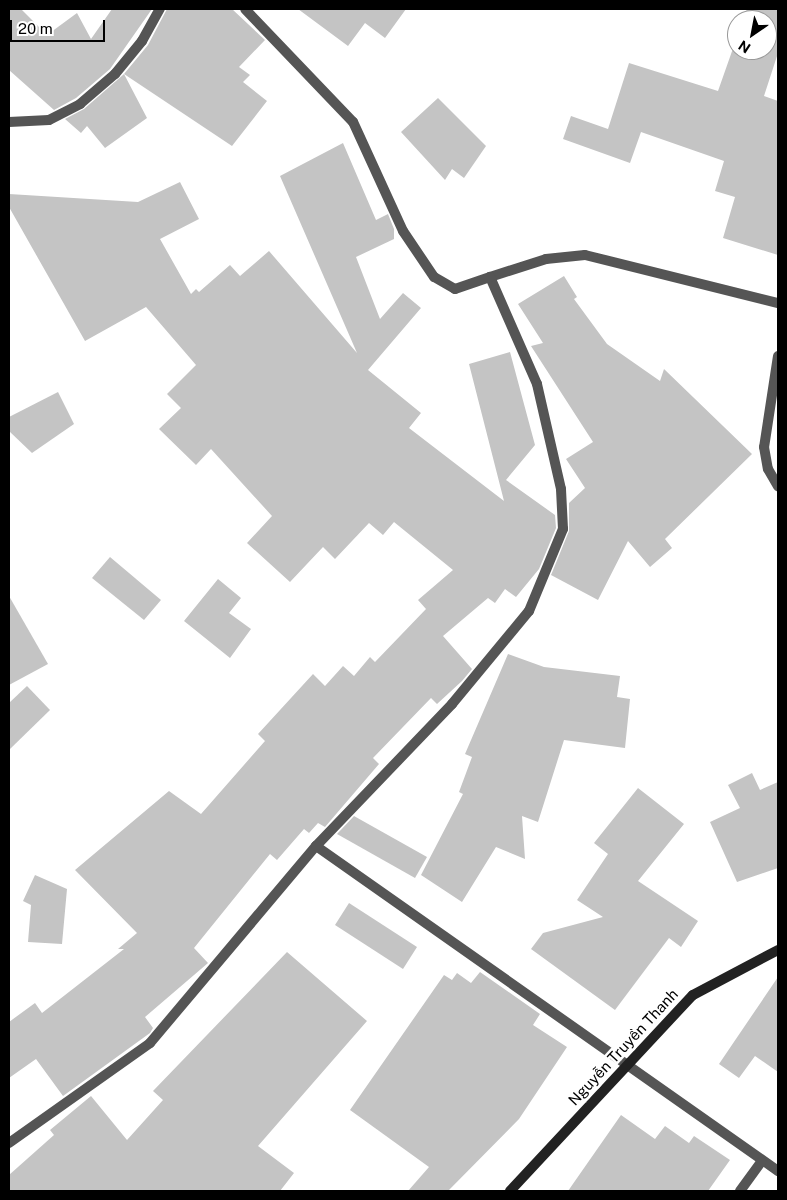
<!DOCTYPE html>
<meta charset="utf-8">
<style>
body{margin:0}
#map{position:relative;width:787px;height:1200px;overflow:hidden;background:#fff;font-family:"Public Sans",sans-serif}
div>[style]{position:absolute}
.building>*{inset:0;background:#c4c4c4}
.lane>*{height:10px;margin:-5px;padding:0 5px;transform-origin:5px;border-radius:5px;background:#555}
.street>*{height:10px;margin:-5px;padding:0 5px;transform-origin:5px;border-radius:5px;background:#555}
.secondary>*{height:10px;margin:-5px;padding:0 5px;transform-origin:5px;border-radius:5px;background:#222}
span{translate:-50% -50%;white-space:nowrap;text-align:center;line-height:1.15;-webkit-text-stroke:5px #fff;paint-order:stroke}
.street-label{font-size:15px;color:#000}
.frame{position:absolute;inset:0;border:10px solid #000;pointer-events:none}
.north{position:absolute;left:727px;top:10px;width:50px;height:50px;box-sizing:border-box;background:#fff;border:1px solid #999;border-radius:50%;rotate:213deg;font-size:14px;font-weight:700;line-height:20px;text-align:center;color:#000}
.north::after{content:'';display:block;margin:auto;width:18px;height:22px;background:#000;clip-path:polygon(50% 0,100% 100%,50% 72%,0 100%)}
.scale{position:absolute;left:10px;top:20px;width:95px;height:22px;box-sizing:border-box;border:2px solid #000;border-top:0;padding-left:6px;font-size:15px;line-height:18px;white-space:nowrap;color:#000;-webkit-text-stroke:4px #fff;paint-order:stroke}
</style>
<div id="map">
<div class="building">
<div style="clip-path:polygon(9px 9px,21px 9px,47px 35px,77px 13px,91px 39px,112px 9px,152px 9px,110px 69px,76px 98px,54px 110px,9px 70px)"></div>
<div style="clip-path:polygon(167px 9px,232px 9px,265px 40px,239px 67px,250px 75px,243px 82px,267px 101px,232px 146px,124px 74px,148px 45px)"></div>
<div style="clip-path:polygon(298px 9px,406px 9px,385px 38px,365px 23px,348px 46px)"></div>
<div style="clip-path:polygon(747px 9px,778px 9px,778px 53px,764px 96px,778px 101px,778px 255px,723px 238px,735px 197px,715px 191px,724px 161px,641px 132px,630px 163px,563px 139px,571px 116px,608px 129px,629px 63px,718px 91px,737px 37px,737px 50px,767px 50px,767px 20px,743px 20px)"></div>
<div style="clip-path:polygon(124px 74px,147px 118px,105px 148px,87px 126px,81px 133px,65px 119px,84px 109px)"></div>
<div style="clip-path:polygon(438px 98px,486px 146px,464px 178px,452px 169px,445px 180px,401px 132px)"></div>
<div style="clip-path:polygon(343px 143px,376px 220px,388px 214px,394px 229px,394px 239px,356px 257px,380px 319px,403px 293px,421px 308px,368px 370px,421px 413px,409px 428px,504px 501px,469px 364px,510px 352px,535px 445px,506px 480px,555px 515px,556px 528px,539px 569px,516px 597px,505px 589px,495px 603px,488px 598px,443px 636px,472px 669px,462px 681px,437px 704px,431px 698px,373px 758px,379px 764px,325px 827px,318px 823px,309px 833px,304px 829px,277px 860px,270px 854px,194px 948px,208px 963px,145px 1017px,153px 1028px,150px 1033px,63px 1096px,36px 1059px,9px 1078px,9px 1022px,35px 1003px,42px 1013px,124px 949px,118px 949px,137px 933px,75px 870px,169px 791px,201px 814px,265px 741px,258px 734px,313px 674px,325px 686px,343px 666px,354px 676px,370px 657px,375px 662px,426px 609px,418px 600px,453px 570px,394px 522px,383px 535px,369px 523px,335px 559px,323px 547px,290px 582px,247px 543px,272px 516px,211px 449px,196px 465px,159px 429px,181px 408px,167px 394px,196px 365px,146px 307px,85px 341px,9px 207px,9px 194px,138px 202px,180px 182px,199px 219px,160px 239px,191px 294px,196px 289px,199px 292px,230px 265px,240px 276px,269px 251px,357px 353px,280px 176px)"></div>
<div style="clip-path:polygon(564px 276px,577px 297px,574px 299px,607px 344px,660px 381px,664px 369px,752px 454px,665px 539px,672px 548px,650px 567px,628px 541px,598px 600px,551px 575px,569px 531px,569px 503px,585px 488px,566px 459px,593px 442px,531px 346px,543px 343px,518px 304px)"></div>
<div style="clip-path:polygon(58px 392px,74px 424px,32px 453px,9px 431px,9px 417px)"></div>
<div style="clip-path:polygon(110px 557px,161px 600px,144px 620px,92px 578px)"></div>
<div style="clip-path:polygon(218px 579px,241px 598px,229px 613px,251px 629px,230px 658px,184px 621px)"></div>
<div style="clip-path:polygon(9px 596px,48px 664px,9px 685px)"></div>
<div style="clip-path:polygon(508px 654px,544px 667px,620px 676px,617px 697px,630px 699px,625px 748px,564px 740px,538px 822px,522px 816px,525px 859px,496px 847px,462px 902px,421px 875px,463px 794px,459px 792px,472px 757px,465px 754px)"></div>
<div style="clip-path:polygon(27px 686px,50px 710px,9px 750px,9px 703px)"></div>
<div style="clip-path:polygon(752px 773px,760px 790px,778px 782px,778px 868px,737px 882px,710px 822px,740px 808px,728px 785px)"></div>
<div style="clip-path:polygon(638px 788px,684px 824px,638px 881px,698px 921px,681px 947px,669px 938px,615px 1010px,531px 949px,543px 933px,603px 917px,577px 900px,608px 854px,594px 843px)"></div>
<div style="clip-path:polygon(354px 816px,427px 857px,415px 878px,337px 834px)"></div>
<div style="clip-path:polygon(35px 875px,67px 889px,62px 944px,28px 942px,31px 905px,23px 901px)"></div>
<div style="clip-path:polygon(349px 903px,417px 947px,403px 969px,335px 925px)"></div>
<div style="clip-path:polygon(287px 952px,367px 1021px,258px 1146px,294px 1173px,280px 1191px,9px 1191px,9px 1175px,54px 1135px,50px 1130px,91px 1096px,127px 1140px,163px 1100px,153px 1091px)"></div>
<div style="clip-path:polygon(480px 972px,540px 1014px,533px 1025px,567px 1047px,519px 1119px,448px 1191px,408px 1191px,429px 1167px,350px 1110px,444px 975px,452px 980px,457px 973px,471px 983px)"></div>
<div style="clip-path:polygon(778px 977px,778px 1072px,755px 1056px,739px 1078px,719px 1064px)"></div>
<div style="clip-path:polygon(621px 1115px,655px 1139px,665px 1126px,689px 1143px,694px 1136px,730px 1160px,708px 1191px,568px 1191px)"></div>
</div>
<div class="lane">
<div style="left:9px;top:122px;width:40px;rotate:-2.9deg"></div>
<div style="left:49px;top:120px;width:35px;rotate:-27deg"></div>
<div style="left:80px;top:104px;width:46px;rotate:-40.6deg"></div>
<div style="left:115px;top:74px;width:43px;rotate:-50.7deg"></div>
<div style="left:142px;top:41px;width:37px;rotate:-61deg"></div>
</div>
<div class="street">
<div style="left:490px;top:277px;width:59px;rotate:-17.8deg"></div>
<div style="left:546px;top:259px;width:39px;rotate:-6deg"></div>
<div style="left:585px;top:255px;width:199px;rotate:14deg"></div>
<div style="left:778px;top:356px;width:92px;rotate:98.7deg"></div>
<div style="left:764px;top:447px;width:22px;rotate:80deg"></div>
<div style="left:768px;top:469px;width:20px;rotate:60deg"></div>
<div style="left:316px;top:846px;width:565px;rotate:35.12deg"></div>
<div style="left:9px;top:1143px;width:173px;rotate:-35.3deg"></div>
<div style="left:150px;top:1043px;width:258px;rotate:-49.9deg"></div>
<div style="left:316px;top:846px;width:197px;rotate:-46.2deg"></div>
<div style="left:452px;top:704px;width:121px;rotate:-50.4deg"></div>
<div style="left:529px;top:611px;width:89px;rotate:-67.5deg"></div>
<div style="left:563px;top:529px;width:40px;rotate:-92.9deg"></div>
<div style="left:561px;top:489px;width:108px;rotate:-102.9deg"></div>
<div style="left:537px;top:384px;width:117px;rotate:-113.7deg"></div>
<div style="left:490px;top:277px;width:37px;rotate:161deg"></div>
<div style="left:455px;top:289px;width:24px;rotate:-150deg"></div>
<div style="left:434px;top:277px;width:55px;rotate:-124deg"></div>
<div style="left:403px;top:231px;width:120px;rotate:-114.6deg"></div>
<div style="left:353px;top:122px;width:156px;rotate:-133.7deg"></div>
<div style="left:740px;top:1191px;width:36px;rotate:-54deg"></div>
</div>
<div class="secondary">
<div style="left:510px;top:1191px;width:268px;rotate:-47deg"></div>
<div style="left:693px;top:995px;width:96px;rotate:-27.9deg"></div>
</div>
<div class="street-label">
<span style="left:623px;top:1047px;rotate:-47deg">Nguyễn Truyền Thanh</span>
</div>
<div class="frame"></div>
<div class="north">N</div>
<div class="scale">20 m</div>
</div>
